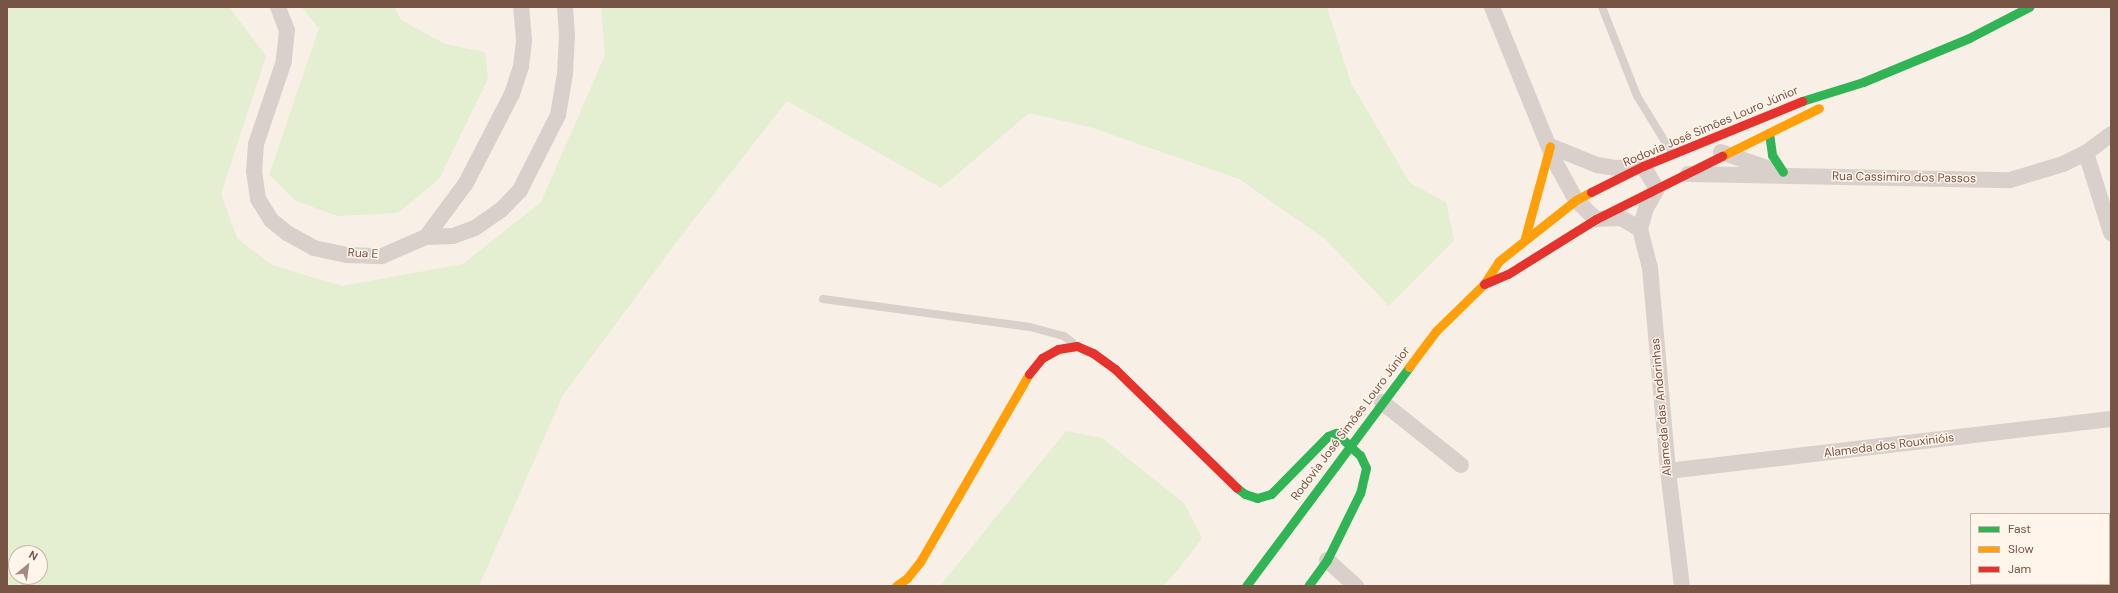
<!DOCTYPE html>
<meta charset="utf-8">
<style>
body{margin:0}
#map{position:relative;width:2118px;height:593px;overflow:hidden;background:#f8f0e7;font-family:"DM Sans",sans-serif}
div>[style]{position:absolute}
.green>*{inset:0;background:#e4eed0}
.lane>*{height:8px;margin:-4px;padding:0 4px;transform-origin:4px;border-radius:4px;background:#dad0cb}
.street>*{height:16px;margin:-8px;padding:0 8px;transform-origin:8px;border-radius:8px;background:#dad0cb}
.fast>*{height:9px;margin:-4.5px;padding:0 4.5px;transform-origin:4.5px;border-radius:4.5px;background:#30b455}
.slow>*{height:9px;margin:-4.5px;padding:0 4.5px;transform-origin:4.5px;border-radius:4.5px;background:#ff9f0a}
.jam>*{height:9px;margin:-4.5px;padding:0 4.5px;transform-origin:4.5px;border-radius:4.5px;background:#e5322d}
span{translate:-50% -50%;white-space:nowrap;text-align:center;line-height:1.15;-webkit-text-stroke:3px #fff5ea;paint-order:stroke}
.street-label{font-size:12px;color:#785445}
.frame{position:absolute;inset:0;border:8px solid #785445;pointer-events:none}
.legend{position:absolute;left:1970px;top:513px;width:140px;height:72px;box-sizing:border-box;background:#fff5ea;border:1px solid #c9b5a8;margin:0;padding:5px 7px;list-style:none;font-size:12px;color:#785445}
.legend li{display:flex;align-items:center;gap:8px;height:20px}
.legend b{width:20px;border:1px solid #c9b5a8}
.north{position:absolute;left:8px;top:545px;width:40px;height:40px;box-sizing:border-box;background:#fff5ea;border:1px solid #c9b5a8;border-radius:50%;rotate:29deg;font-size:11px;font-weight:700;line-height:16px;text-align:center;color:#785445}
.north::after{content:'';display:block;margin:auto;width:14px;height:18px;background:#a58b7e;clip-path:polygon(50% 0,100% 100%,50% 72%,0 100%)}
</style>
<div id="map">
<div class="green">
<div style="clip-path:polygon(evenodd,7px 7px,229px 7px,266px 56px,221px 194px,237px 238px,272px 265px,342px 286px,463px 264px,541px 202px,605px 55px,601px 7px,1327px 7px,1351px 83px,1410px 183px,1446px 202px,1454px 240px,1389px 306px,1325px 239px,1239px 179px,1093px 128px,1029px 113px,941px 188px,787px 101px,678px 240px,563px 395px,479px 586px,7px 586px,7px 7px,16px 553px,40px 553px,40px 577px,16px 577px,16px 553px)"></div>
<div style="clip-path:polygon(301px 7px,394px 7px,401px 20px,445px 44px,485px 52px,488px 79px,439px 179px,398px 213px,337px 216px,294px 200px,269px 175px,319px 28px)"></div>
<div style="clip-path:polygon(1066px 431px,1102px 438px,1184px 503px,1202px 538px,1179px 569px,1163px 586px,940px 586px)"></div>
</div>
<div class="lane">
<div style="left:1602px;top:7px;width:96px;rotate:68.5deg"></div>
<div style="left:1637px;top:96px;width:67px;rotate:58.4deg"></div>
<div style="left:823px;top:299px;width:209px;rotate:7.7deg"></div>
<div style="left:1030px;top:327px;width:35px;rotate:15deg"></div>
<div style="left:1064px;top:336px;width:11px;rotate:38deg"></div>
</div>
<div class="street">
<div style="left:278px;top:7px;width:25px;rotate:69deg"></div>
<div style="left:287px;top:30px;width:31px;rotate:96deg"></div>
<div style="left:284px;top:61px;width:88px;rotate:108.6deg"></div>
<div style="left:256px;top:144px;width:27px;rotate:94deg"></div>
<div style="left:254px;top:171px;width:28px;rotate:82deg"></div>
<div style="left:258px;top:199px;width:25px;rotate:58deg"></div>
<div style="left:271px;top:220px;width:21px;rotate:39deg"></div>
<div style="left:287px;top:233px;width:31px;rotate:29deg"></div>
<div style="left:314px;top:248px;width:34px;rotate:12deg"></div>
<div style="left:347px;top:255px;width:35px;rotate:2deg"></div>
<div style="left:382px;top:256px;width:48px;rotate:-23.4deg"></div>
<div style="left:426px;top:237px;width:67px;rotate:-53.5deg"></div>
<div style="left:466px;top:183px;width:100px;rotate:-62.7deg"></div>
<div style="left:512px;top:94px;width:29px;rotate:-72deg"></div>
<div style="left:521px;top:66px;width:26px;rotate:-83deg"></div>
<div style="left:524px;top:40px;width:33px;rotate:-95deg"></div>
<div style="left:1492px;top:7px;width:165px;rotate:67.9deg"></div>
<div style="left:1554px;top:160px;width:46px;rotate:61.2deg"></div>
<div style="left:1576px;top:200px;width:28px;rotate:44deg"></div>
<div style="left:1596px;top:219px;width:25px;rotate:-2deg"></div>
<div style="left:1621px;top:218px;width:22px;rotate:30deg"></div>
<div style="left:1550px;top:146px;width:51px;rotate:22deg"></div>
<div style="left:1597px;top:165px;width:18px;rotate:9deg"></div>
<div style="left:1615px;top:168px;width:28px;rotate:-4deg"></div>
<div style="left:1643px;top:166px;width:27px;rotate:59deg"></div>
<div style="left:1657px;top:189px;width:22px;rotate:120deg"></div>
<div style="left:1646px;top:208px;width:22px;rotate:106deg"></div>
<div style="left:1721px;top:152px;width:58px;rotate:19.1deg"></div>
<div style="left:2086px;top:153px;width:84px;rotate:72.6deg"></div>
<div style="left:1688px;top:174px;width:322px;rotate:1.1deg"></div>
<div style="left:2010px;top:180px;width:55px;rotate:-16.8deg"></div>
<div style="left:2063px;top:164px;width:25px;rotate:-26deg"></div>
<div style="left:2086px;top:153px;width:31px;rotate:-37deg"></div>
<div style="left:1640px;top:229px;width:40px;rotate:75.6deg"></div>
<div style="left:1650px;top:268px;width:204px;rotate:84.9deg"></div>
<div style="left:1668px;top:471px;width:116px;rotate:83.1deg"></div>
<div style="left:426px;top:237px;width:27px;rotate:-2deg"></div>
<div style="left:453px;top:236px;width:23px;rotate:-20deg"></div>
<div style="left:475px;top:228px;width:32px;rotate:-35deg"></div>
<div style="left:501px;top:210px;width:28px;rotate:-46deg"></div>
<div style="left:520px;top:190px;width:84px;rotate:-63.1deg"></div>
<div style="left:558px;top:115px;width:42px;rotate:-80.3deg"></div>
<div style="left:565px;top:74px;width:39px;rotate:-87deg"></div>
<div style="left:567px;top:35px;width:28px;rotate:-94deg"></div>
<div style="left:1382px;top:402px;width:101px;rotate:38.6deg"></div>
<div style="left:1668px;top:471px;width:446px;rotate:-6.7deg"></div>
<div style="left:1327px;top:560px;width:39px;rotate:42deg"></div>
</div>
<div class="fast">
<div style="left:1802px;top:101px;width:64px;rotate:-17.3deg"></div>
<div style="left:1863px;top:82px;width:115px;rotate:-22.5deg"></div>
<div style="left:1969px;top:38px;width:68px;rotate:-27.3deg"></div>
<div style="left:1769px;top:133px;width:22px;rotate:82deg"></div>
<div style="left:1772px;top:155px;width:20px;rotate:57deg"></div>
<div style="left:1237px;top:488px;width:10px;rotate:37deg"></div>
<div style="left:1245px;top:494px;width:13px;rotate:18deg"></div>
<div style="left:1257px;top:498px;width:15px;rotate:-16deg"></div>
<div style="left:1271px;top:494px;width:81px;rotate:-45.5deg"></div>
<div style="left:1328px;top:436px;width:9px;rotate:-21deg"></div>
<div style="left:1336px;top:433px;width:33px;rotate:43deg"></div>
<div style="left:1360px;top:455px;width:14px;rotate:65deg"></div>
<div style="left:1366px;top:468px;width:26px;rotate:103deg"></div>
<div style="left:1360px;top:493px;width:75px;rotate:116.2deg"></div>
<div style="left:1327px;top:560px;width:32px;rotate:126deg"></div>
<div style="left:1246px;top:586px;width:273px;rotate:-53.3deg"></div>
</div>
<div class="slow">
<div style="left:1722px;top:156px;width:108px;rotate:-26.3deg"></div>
<div style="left:1525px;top:238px;width:95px;rotate:-74.8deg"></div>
<div style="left:1409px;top:367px;width:45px;rotate:-53.1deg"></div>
<div style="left:1436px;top:331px;width:67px;rotate:-44.4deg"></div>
<div style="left:1484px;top:284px;width:27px;rotate:-57deg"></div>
<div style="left:1499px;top:261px;width:98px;rotate:-38.4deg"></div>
<div style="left:1576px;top:200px;width:17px;rotate:-28deg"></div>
<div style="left:896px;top:586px;width:14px;rotate:-36deg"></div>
<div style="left:907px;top:578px;width:21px;rotate:-51deg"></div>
<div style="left:920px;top:562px;width:217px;rotate:-59.9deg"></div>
</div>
<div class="jam">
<div style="left:1591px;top:192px;width:58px;rotate:-26.6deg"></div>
<div style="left:1643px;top:166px;width:172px;rotate:-22.2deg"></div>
<div style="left:1484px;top:284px;width:26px;rotate:-23deg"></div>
<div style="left:1508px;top:274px;width:104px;rotate:-32deg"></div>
<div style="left:1596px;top:219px;width:141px;rotate:-26.6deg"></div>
<div style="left:1029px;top:374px;width:21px;rotate:-51deg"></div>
<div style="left:1042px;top:358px;width:18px;rotate:-29deg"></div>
<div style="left:1058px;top:349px;width:19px;rotate:-9deg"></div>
<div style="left:1077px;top:346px;width:17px;rotate:24deg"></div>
<div style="left:1093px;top:353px;width:27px;rotate:36deg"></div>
<div style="left:1115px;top:369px;width:170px;rotate:44.3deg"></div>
</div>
<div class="street-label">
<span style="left:1711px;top:127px;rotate:-23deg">Rodovia José Simões Louro Júnior</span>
<span style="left:1904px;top:178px;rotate:1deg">Rua Cassimiro dos Passos</span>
<span style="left:363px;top:254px;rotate:3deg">Rua E</span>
<span style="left:1662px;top:407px;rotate:-95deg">Alameda das Andorinhas</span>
<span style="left:1351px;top:424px;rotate:-53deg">Rodovia José Simões Louro Júnior</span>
<span style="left:1889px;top:446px;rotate:-7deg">Alameda dos Rouxinióis</span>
</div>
<div class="frame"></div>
<ul class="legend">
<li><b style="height:5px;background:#30b455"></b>Fast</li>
<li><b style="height:5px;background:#ff9f0a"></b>Slow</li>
<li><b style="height:5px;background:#e5322d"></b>Jam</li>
</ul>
<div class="north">N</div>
</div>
